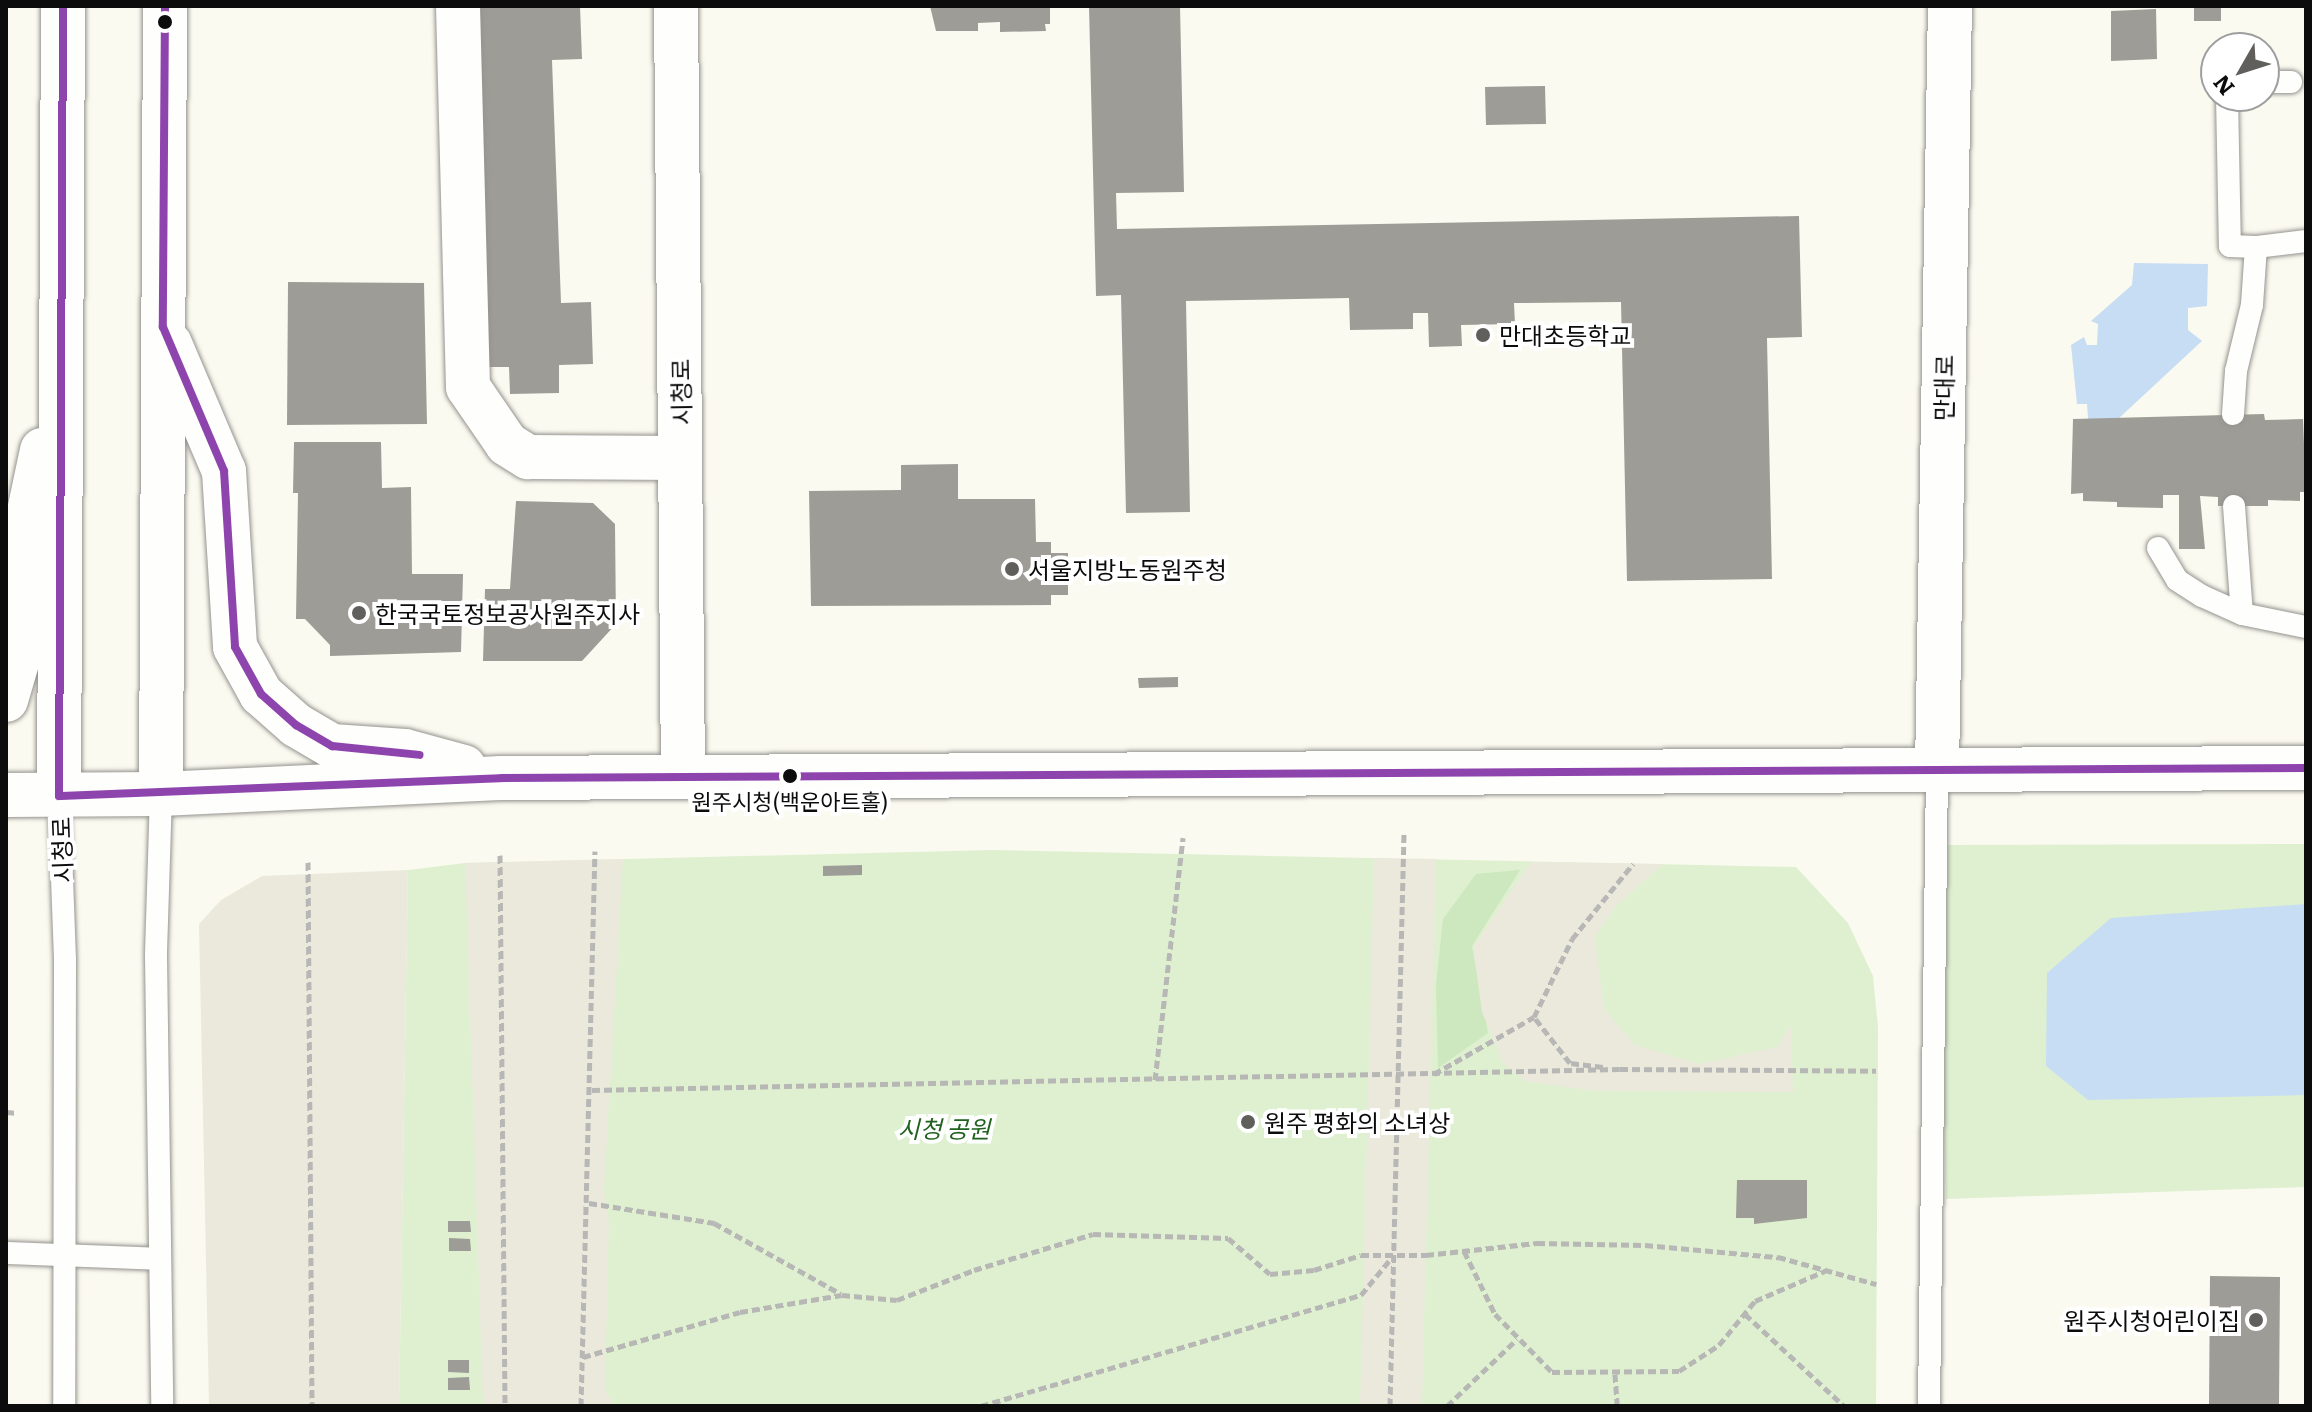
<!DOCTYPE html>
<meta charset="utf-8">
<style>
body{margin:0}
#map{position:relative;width:2312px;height:1412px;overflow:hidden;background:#fbfaf0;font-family:Literata,"Noto Sans KR",serif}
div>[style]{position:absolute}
.green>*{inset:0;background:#def0d0}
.forest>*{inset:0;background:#cde7be}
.plaza>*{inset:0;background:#ebe9dc}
.water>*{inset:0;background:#c7ddf4}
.building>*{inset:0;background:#9e9c96}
.path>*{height:5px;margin-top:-2.5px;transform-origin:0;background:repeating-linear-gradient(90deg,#b7b7b5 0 8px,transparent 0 12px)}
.roads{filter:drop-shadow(0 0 2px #94938f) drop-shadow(0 0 2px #94938f)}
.service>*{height:22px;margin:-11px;padding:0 11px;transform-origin:11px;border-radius:11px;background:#fefefd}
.minor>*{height:44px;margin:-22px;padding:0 22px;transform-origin:22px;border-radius:22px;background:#fefefd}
.tertiary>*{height:44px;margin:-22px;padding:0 22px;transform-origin:22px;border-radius:22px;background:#fefefd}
.bus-1>*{height:8px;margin:-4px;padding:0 4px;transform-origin:4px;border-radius:4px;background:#8e44ad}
.dots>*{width:22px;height:22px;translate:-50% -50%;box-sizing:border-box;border:4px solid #fff;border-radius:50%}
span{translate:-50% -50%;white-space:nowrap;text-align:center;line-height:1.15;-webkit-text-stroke:8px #fff;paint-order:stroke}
.bus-label{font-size:22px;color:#0c0c0c}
.poi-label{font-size:24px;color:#0c0c0c}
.left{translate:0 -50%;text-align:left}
.right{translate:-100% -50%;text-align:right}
.street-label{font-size:24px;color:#0c0c0c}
.park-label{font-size:24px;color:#20621e;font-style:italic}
.frame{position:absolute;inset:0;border:8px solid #0c0c0c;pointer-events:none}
.north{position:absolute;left:2200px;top:32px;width:80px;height:80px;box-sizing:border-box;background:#fff;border:2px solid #9e9e9e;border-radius:50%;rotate:231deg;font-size:22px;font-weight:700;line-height:32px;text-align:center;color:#0c0c0c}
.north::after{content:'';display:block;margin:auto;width:28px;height:36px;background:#605f5c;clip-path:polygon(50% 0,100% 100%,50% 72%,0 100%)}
</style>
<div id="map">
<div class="green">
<div style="clip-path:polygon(2306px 844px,2306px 1187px,1946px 1199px,1936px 845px)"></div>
<div style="clip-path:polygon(992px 850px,1796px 867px,1848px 923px,1873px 976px,1878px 1027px,1876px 1406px,399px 1406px,408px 870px,465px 863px)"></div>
</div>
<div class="forest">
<div style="clip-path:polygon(1520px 870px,1472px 946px,1488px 1033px,1438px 1068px,1436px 985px,1443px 919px,1476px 874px)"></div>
</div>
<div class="plaza">
<div style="clip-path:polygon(1374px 858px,1436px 859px,1422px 1406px,1360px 1406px)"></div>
<div style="clip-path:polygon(623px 859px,604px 1191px,609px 1221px,605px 1390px,614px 1406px,483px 1406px,465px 863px)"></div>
<div style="clip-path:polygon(1531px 862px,1663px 864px,1616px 906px,1595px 937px,1604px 1009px,1635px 1045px,1699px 1064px,1777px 1047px,1791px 1026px,1793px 1092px,1594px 1091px,1525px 1081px,1503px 1063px,1482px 1012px,1473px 947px)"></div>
<div style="clip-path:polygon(408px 870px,399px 1406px,209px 1406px,199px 924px,221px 900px,262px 876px)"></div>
</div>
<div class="water">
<div style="clip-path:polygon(2134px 263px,2208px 264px,2207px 306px,2188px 308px,2188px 330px,2202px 341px,2090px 445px,2087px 404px,2077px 404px,2071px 345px,2084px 337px,2087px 345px,2097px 345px,2098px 324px,2091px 321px,2132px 285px)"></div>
<div style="clip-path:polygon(2306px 904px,2306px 1095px,2088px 1100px,2046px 1066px,2047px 973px,2111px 918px)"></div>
</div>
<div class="building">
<div style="clip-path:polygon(466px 6px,580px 6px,582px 59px,552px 60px,561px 303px,591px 302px,593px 364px,559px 365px,559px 393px,510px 394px,509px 367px,479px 367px)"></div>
<div style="clip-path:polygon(930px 6px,1050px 6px,1050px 24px,1045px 24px,1046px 31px,1000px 32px,1000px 22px,978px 23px,978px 31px,936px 31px)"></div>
<div style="clip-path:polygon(1089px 6px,1180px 6px,1184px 192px,1116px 193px,1117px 229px,1799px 216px,1802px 337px,1767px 338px,1772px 579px,1627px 581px,1621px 302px,1514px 303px,1515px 324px,1461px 325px,1462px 346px,1429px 347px,1428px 313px,1413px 313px,1413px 329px,1350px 330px,1349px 298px,1186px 301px,1190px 512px,1126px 513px,1121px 295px,1096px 296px)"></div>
<div style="clip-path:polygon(2194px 6px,2221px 6px,2221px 21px,2194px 21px)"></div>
<div style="clip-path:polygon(2156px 9px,2157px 59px,2111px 61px,2111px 11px)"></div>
<div style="clip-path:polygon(1545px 86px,1546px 124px,1486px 125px,1485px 87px)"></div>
<div style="clip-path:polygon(288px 282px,424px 283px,427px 424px,287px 425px)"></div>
<div style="clip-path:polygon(2264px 414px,2265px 420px,2303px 419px,2306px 492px,2300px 492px,2300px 501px,2268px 500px,2268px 506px,2218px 506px,2218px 497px,2200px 496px,2205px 549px,2179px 549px,2179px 495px,2163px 495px,2163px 508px,2117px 507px,2117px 502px,2083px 501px,2083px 493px,2071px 494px,2073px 419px)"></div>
<div style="clip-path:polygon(294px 442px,381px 442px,382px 488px,411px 487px,412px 574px,463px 574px,461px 652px,330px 656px,330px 645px,305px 619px,296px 619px,298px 493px,293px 493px)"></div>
<div style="clip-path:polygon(958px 464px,958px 499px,1035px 499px,1036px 542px,1051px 542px,1051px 553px,1068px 553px,1068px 595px,1051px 595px,1051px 605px,811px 606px,809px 491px,901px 490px,901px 465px)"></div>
<div style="clip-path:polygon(516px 501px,593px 503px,615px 524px,616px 624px,582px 661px,483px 661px,485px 589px,510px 589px)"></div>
<div style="clip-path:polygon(1178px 677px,1178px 687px,1139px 688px,1138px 678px)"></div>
<div style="clip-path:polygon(862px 865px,862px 875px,823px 876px,823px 866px)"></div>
<div style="clip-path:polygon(1737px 1180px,1807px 1180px,1807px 1218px,1754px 1224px,1754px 1218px,1736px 1218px)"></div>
<div style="clip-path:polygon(448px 1221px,470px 1221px,471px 1232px,448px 1232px)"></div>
<div style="clip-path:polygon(449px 1238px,470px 1239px,471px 1251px,449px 1251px)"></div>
<div style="clip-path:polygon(2210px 1276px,2280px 1277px,2279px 1406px,2209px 1406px)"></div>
<div style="clip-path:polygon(448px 1360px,469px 1360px,469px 1373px,448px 1372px)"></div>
<div style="clip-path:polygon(469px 1377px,470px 1390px,448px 1390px,448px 1378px)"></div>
</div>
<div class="path">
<div style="left:500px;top:855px;width:551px;rotate:89.48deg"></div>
<div style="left:308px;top:862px;width:544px;rotate:89.58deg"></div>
<div style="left:1603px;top:1067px;width:33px;rotate:-173deg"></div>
<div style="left:1570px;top:1063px;width:58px;rotate:-128deg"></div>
<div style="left:1534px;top:1017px;width:87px;rotate:-64deg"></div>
<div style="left:1572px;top:939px;width:97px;rotate:-50.9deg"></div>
<div style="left:1434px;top:1074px;width:115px;rotate:-29.7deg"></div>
<div style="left:1155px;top:1080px;width:244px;rotate:-83.4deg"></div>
<div style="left:592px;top:1090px;width:1028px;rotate:-1.17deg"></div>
<div style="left:1620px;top:1069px;width:256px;rotate:0.4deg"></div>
<div style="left:6px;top:1112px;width:12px;rotate:5deg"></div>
<div style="left:589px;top:1203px;width:127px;rotate:9.1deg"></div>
<div style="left:714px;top:1223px;width:145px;rotate:29.2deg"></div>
<div style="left:1464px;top:1251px;width:70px;rotate:63.8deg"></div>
<div style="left:1495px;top:1314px;width:81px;rotate:45.5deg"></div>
<div style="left:1552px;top:1372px;width:127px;rotate:-0.5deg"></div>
<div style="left:1679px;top:1371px;width:48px;rotate:-33deg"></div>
<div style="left:1719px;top:1345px;width:57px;rotate:-50.7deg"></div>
<div style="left:1755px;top:1301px;width:76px;rotate:-23.2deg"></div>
<div style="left:1745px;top:1314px;width:135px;rotate:42.9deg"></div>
<div style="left:583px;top:1357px;width:163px;rotate:-16deg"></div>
<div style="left:740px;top:1312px;width:103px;rotate:-9.5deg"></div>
<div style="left:842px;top:1295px;width:55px;rotate:5.2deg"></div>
<div style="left:897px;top:1300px;width:83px;rotate:-21.3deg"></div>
<div style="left:974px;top:1270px;width:124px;rotate:-16.8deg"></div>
<div style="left:1093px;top:1234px;width:135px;rotate:1.7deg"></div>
<div style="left:1228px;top:1238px;width:55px;rotate:40.6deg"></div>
<div style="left:1270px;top:1274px;width:44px;rotate:-5.2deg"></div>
<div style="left:1314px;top:1270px;width:49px;rotate:-17.7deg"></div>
<div style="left:1361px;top:1255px;width:65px"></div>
<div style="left:1426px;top:1255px;width:112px;rotate:-6.2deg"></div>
<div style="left:1537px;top:1243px;width:108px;rotate:1.1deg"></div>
<div style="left:1645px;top:1245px;width:134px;rotate:5.2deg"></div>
<div style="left:1778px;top:1257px;width:102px;rotate:15.4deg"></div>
<div style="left:1615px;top:1374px;width:32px;rotate:86deg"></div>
<div style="left:581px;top:1406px;width:555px;rotate:-88.56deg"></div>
<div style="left:981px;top:1406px;width:396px;rotate:-16.3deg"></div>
<div style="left:1361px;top:1295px;width:50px;rotate:-50.6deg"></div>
<div style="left:1390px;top:1406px;width:574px;rotate:-88.6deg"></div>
<div style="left:1447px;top:1406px;width:97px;rotate:-43.7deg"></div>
</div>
<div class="roads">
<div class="service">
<div style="left:2264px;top:82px;width:27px"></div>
<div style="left:2227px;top:96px;width:150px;rotate:88.9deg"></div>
<div style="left:2230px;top:246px;width:26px;rotate:2deg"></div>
<div style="left:2233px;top:414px;width:43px;rotate:-86deg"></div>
<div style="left:2236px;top:371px;width:68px;rotate:-76.4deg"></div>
<div style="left:2252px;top:305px;width:58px;rotate:-86.1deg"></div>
<div style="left:2256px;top:247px;width:50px;rotate:-6.8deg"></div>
<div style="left:2234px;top:506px;width:108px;rotate:85.8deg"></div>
<div style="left:2158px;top:548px;width:37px;rotate:59deg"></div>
<div style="left:2177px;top:580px;width:30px;rotate:33deg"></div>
<div style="left:2202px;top:596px;width:44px;rotate:24.2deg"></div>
<div style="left:2242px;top:614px;width:65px;rotate:11.5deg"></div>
<div style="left:161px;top:794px;width:162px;rotate:91.8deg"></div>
<div style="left:156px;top:956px;width:450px;rotate:89.2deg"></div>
<div style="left:59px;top:796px;width:163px;rotate:87.9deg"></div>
<div style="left:65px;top:959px;width:447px;rotate:90.1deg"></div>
<div style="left:6px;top:1253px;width:153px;rotate:2.2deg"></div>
<div style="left:1929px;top:1406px;width:636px;rotate:-89.28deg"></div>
</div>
<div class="minor">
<div style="left:458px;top:6px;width:381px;rotate:88.5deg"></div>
<div style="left:468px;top:387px;width:69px;rotate:55.6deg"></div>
<div style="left:507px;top:444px;width:25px;rotate:32deg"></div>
<div style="left:528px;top:457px;width:152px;rotate:0.4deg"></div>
<div style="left:676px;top:6px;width:771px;rotate:89.48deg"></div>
</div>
<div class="tertiary">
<div style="left:170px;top:344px;width:138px;rotate:67deg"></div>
<div style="left:224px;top:471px;width:176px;rotate:86.4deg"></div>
<div style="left:235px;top:647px;width:54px;rotate:61deg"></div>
<div style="left:261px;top:694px;width:47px;rotate:41.5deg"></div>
<div style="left:296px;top:725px;width:42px;rotate:30.3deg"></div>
<div style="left:332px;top:746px;width:73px;rotate:3.9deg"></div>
<div style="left:405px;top:751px;width:61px;rotate:15.2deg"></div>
<div style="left:6px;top:700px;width:68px;rotate:-73.7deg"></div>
<div style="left:25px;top:635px;width:100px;rotate:-90.6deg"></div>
<div style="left:24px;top:535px;width:87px;rotate:-78deg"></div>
<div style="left:1937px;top:770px;width:764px;rotate:-89.03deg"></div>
<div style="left:161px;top:794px;width:788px;rotate:-89.71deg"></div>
<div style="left:6px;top:795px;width:155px;rotate:-0.4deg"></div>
<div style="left:161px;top:794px;width:341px;rotate:-2.7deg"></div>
<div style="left:502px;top:778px;width:1804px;rotate:-0.32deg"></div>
<div style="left:59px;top:796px;width:790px;rotate:-89.71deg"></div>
</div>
</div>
<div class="bus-1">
<div style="left:165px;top:6px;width:321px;rotate:90.4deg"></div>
<div style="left:163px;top:327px;width:156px;rotate:67deg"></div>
<div style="left:224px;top:471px;width:176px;rotate:86.4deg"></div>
<div style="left:235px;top:647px;width:54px;rotate:61deg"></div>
<div style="left:261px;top:694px;width:47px;rotate:41.5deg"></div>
<div style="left:296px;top:725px;width:42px;rotate:30.3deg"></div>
<div style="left:332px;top:746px;width:88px;rotate:5.8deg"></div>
<div style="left:59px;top:796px;width:443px;rotate:-2.3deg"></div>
<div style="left:502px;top:778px;width:1804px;rotate:-0.32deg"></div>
<div style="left:59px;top:796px;width:790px;rotate:-89.71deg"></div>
</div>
<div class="dots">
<div style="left:165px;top:22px;background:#0c0c0c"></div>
<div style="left:1483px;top:335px;background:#605f5c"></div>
<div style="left:1012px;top:569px;background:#605f5c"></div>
<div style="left:359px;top:613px;background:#605f5c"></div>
<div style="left:790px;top:776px;background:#0c0c0c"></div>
<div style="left:1248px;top:1122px;background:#605f5c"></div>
<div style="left:2256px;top:1320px;background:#605f5c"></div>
</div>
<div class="bus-label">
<span style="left:790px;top:801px">원주시청(백운아트홀)</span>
</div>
<div class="poi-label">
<span class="left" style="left:1499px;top:335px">만대초등학교</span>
<span class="left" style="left:1028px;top:569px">서울지방노동원주청</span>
<span class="left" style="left:375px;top:613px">한국국토정보공사원주지사</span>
<span class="left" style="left:1264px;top:1122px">원주 평화의 소녀상</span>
<span class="right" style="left:2240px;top:1320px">원주시청어린이집</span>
</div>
<div class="street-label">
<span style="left:1943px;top:388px;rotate:-89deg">만대로</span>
<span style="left:680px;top:392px;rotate:-91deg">시청로</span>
<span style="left:61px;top:850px;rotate:-92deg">시청로</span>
</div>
<div class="park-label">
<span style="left:944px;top:1128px">시청 공원</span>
</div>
<div class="frame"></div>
<div class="north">N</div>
</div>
